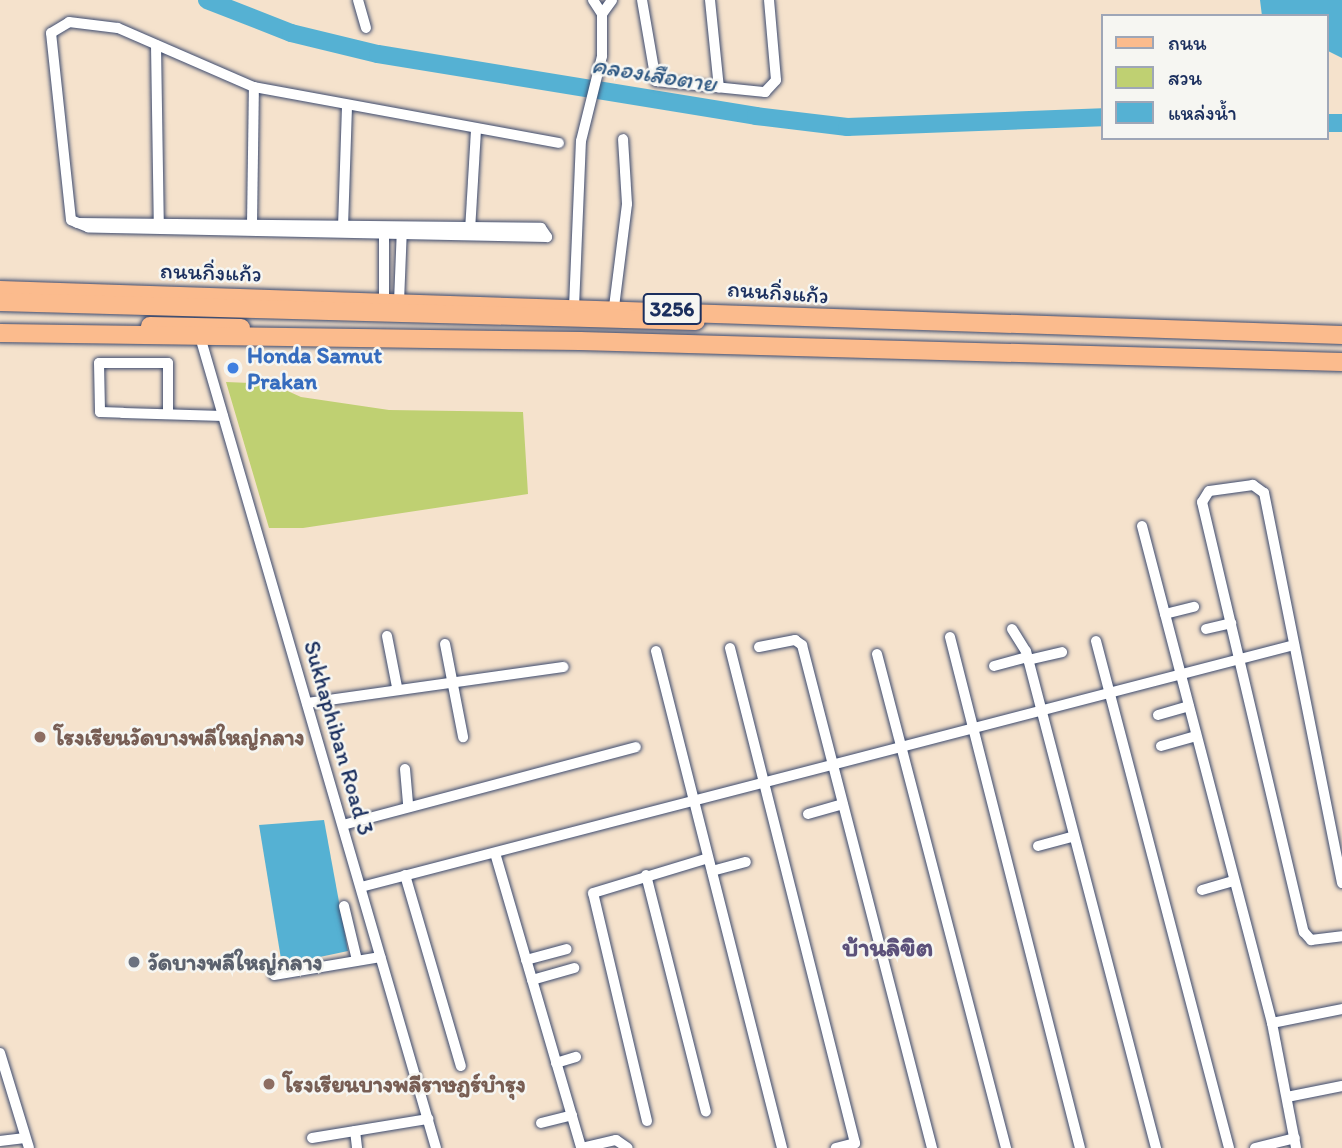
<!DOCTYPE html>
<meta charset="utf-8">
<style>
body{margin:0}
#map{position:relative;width:1342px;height:1148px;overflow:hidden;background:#f5e2cc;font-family:Itim,"Playpen Sans Thai",sans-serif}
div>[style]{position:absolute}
.green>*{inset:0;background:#bfd072}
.water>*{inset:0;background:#55b1d3}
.river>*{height:18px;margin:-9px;padding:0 9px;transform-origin:9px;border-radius:9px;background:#55b1d3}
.roads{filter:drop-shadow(0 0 2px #3c4a6e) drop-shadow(0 0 2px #3c4a6e)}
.minor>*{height:10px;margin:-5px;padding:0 5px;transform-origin:5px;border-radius:5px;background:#fff}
.primary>*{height:18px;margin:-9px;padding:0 9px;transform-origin:9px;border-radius:9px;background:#fbbb8d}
.dots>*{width:19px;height:19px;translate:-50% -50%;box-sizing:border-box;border:4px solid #f6f6f2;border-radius:50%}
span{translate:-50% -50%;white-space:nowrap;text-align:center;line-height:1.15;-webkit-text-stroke:5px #f6f6f2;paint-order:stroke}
.shield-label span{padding:2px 5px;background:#f6f6f2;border:2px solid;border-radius:5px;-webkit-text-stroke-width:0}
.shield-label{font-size:21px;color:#1b2f5e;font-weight:700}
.street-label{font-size:23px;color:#1b2f5e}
.shop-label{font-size:23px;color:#366cbe;font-weight:700}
.left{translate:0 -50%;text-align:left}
.education-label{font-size:23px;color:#785e54;font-weight:700}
.worship-label{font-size:23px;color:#5b616d;font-weight:700}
.water-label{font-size:24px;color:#2c5681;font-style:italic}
.quarter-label{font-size:26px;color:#5c517a;font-weight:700}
.legend{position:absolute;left:1101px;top:14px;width:228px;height:126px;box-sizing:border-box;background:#f6f6f2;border:2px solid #9ea6b7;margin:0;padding:9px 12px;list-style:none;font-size:21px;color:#1b2f5e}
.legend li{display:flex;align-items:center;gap:14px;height:35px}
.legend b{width:35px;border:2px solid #9ea6b7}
</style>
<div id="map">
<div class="green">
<div style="clip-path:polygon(226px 382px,272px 384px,301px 397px,389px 410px,523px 412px,528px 494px,303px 528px,269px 528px)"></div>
</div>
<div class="water">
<div style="clip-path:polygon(1260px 0,1342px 0,1342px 58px,1326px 50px,1326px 16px,1262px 16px)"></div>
<div style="clip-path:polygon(324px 820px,348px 951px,282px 965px,259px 825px)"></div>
</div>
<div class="river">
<div style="left:207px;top:0;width:90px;rotate:21.4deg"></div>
<div style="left:291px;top:33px;width:89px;rotate:13.6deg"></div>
<div style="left:378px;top:54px;width:383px;rotate:9.3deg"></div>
<div style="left:756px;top:116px;width:92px;rotate:6.9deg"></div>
<div style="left:847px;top:127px;width:255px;rotate:-2.2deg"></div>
<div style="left:1326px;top:123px;width:16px"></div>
</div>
<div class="roads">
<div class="minor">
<div style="left:358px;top:0;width:29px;rotate:74deg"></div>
<div style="left:593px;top:0;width:17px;rotate:57deg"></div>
<div style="left:642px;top:0;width:82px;rotate:80.2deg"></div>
<div style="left:656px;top:81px;width:110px;rotate:5.8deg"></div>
<div style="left:765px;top:92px;width:16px;rotate:-47deg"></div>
<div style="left:776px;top:80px;width:80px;rotate:-95deg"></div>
<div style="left:710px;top:0;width:88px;rotate:84.2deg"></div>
<div style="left:156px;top:45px;width:181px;rotate:89.1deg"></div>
<div style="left:77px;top:223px;width:464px;rotate:0.6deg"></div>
<div style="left:541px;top:228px;width:11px;rotate:56deg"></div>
<div style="left:547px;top:237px;width:459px;rotate:-178.8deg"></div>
<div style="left:88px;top:227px;width:18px;rotate:-158deg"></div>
<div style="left:71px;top:220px;width:188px;rotate:-96.1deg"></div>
<div style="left:51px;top:33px;width:21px;rotate:-31deg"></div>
<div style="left:69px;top:22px;width:49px;rotate:7deg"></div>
<div style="left:118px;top:28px;width:148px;rotate:23.5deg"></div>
<div style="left:254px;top:87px;width:310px;rotate:10.4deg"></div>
<div style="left:252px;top:225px;width:138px;rotate:-89.2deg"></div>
<div style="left:343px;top:227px;width:121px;rotate:-88.1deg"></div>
<div style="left:470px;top:231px;width:102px;rotate:-86.6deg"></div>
<div style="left:384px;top:302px;width:74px;rotate:-90deg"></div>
<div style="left:399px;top:302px;width:74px;rotate:-87.7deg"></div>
<div style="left:574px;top:307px;width:166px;rotate:-87.6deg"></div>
<div style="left:581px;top:141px;width:88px;rotate:-76.1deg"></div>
<div style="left:602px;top:56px;width:42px;rotate:-90deg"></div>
<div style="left:602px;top:14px;width:17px;rotate:-54deg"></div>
<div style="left:614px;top:307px;width:104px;rotate:-82.8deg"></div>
<div style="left:627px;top:204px;width:65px;rotate:-93.5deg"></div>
<div style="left:201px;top:340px;width:841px;rotate:73.78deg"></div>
<div style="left:168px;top:414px;width:51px;rotate:-90deg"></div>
<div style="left:168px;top:363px;width:69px;rotate:180deg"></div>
<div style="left:99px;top:363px;width:49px;rotate:88.8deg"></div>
<div style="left:100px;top:412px;width:23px;rotate:2deg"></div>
<div style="left:123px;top:413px;width:100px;rotate:1.7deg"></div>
<div style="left:1142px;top:526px;width:514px;rotate:75.34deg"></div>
<div style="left:1272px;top:1023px;width:127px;rotate:79.1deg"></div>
<div style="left:1165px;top:614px;width:30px;rotate:-14deg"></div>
<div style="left:1012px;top:629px;width:26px;rotate:58deg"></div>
<div style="left:1026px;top:651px;width:514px;rotate:75.34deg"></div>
<div style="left:1206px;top:629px;width:26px;rotate:-13deg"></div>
<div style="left:387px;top:636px;width:52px;rotate:78.9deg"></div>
<div style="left:950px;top:637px;width:527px;rotate:75.73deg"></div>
<div style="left:1096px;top:641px;width:524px;rotate:75.3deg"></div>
<div style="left:445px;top:644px;width:95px;rotate:79deg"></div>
<div style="left:759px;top:647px;width:37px;rotate:-11deg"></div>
<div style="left:795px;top:640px;width:9px;rotate:36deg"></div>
<div style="left:802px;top:645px;width:520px;rotate:75.51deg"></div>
<div style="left:730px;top:648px;width:511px;rotate:75.83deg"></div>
<div style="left:855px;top:1143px;width:20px;rotate:165deg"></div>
<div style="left:656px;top:651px;width:513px;rotate:75.77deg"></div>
<div style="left:877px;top:654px;width:511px;rotate:75.36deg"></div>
<div style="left:1028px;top:660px;width:35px;rotate:-13deg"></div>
<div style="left:994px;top:666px;width:34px;rotate:-15deg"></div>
<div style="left:307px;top:703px;width:259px;rotate:-8deg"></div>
<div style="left:1158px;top:715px;width:32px;rotate:-16deg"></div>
<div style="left:1161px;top:746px;width:36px;rotate:-16deg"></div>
<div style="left:405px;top:769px;width:38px;rotate:85deg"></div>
<div style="left:808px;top:814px;width:36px;rotate:-16deg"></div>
<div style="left:343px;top:825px;width:303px;rotate:-14.9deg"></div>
<div style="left:1038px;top:846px;width:35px;rotate:-15deg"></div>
<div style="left:495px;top:853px;width:307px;rotate:73.7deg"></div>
<div style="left:712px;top:871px;width:35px;rotate:-15deg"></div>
<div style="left:405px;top:875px;width:199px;rotate:73.7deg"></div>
<div style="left:646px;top:875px;width:244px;rotate:75.8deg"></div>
<div style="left:1342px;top:883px;width:398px;rotate:-101.3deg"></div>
<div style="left:1264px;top:493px;width:14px;rotate:-144deg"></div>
<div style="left:1253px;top:485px;width:44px;rotate:172.2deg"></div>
<div style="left:1209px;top:491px;width:13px;rotate:122deg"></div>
<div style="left:1202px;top:502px;width:442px;rotate:76.7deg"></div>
<div style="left:1304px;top:932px;width:11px;rotate:49deg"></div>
<div style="left:1311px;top:940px;width:31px;rotate:-7deg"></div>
<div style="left:361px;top:887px;width:964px;rotate:-14.54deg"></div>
<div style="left:1202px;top:890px;width:33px;rotate:-16deg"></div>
<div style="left:344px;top:906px;width:56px;rotate:76.5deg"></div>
<div style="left:526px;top:960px;width:42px;rotate:-15deg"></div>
<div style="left:274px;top:975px;width:108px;rotate:-9.6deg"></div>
<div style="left:532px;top:980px;width:44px;rotate:-15.9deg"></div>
<div style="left:1272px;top:1023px;width:71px;rotate:-11.3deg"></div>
<div style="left:0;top:1053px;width:99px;rotate:73deg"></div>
<div style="left:556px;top:1063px;width:21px;rotate:-17deg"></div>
<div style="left:1287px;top:1097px;width:56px;rotate:-11.3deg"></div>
<div style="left:647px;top:1121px;width:234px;rotate:-103.3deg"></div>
<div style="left:593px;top:893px;width:120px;rotate:-16.9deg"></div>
<div style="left:541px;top:1123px;width:32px;rotate:-14deg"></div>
<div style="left:355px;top:1131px;width:17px;rotate:83deg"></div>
<div style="left:312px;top:1138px;width:118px;rotate:-9.3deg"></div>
<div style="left:0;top:1141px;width:25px;rotate:-7deg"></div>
<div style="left:581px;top:1148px;width:36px;rotate:-13deg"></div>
<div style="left:616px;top:1140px;width:14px;rotate:34deg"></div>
<div style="left:1255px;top:1148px;width:41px;rotate:-14deg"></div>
</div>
<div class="primary">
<div style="left:0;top:290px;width:1343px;rotate:1.92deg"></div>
<div style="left:0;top:302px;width:696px;rotate:1.56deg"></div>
<div style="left:150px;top:326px;width:91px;rotate:1.3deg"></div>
<div style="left:0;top:333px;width:580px;rotate:0.79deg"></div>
<div style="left:580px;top:341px;width:762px;rotate:1.58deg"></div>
</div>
</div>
<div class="dots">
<div style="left:233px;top:368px;background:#3f7fe0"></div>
<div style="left:40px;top:737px;background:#8d6e63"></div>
<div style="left:134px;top:962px;background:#6b7280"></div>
<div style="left:269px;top:1084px;background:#8d6e63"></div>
</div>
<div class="shield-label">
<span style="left:672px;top:309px">3256</span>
</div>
<div class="street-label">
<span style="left:211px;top:272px;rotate:2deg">ถนนกิ่งแก้ว</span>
<span style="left:778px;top:292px;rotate:4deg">ถนนกิ่งแก้ว</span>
<span style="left:339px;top:738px;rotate:74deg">Sukhaphiban Road 3</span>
</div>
<div class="shop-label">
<span class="left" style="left:247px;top:368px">Honda Samut<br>Prakan</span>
</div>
<div class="education-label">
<span class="left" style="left:54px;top:737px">โรงเรียนวัดบางพลีใหญ่กลาง</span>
<span class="left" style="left:283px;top:1084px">โรงเรียนบางพลีราษฎร์บำรุง</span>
</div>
<div class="worship-label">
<span class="left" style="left:148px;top:962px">วัดบางพลีใหญ่กลาง</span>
</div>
<div class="water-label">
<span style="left:654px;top:74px;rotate:9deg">คลองเสือตาย</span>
</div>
<div class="quarter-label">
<span style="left:888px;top:948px">บ้านลิขิต</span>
</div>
<ul class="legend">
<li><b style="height:9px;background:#fbbb8d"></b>ถนน</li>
<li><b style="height:19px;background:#bfd072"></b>สวน</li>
<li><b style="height:19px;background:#55b1d3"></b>แหล่งน้ำ</li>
</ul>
</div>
